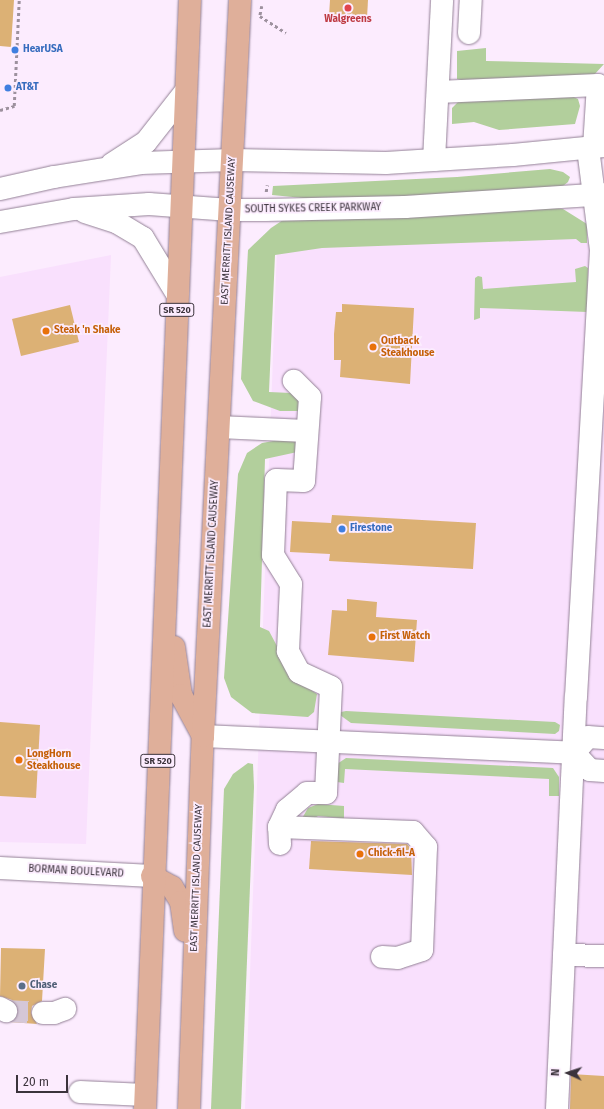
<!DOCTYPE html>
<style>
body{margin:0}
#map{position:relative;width:604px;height:1109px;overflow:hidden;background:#fcecfe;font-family:"Fira Sans",sans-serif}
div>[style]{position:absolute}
.built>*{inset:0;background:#f9e0fd}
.green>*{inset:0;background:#b2cf9c}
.building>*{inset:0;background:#dcb175}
.minor-tunnel>*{height:22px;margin-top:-11px;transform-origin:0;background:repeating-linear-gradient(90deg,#d5c7d7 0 22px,transparent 0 33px)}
.path>*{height:2.5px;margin-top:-1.25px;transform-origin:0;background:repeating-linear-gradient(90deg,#9d919e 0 3px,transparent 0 6px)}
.roads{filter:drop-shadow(0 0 1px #938196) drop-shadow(0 0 1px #938196)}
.minor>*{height:22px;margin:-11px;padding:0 11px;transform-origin:11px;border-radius:11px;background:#fff}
.major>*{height:22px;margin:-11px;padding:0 11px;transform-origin:11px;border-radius:11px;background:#dfaf9a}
.dots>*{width:11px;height:11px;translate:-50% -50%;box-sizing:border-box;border:2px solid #fcecfe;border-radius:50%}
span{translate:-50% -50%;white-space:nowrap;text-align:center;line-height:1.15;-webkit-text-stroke:3.5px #fcecfe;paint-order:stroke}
.shield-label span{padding:1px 3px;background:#fcecfe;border:1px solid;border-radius:3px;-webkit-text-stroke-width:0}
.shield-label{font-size:9px;color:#3b333c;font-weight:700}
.health-label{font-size:10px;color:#be3a42;font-weight:700}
.shop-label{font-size:10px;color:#366cbe;font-weight:700}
.left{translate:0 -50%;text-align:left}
.street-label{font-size:10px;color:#3b333c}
.food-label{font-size:10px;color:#c56008;font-weight:700}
.service-label{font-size:10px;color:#4e5e75;font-weight:700}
.north{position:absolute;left:548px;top:1053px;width:40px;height:40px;-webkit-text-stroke:3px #fcecfe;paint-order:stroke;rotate:273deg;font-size:11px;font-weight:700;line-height:16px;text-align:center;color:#3b333c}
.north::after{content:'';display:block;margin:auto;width:14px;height:18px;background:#3b333c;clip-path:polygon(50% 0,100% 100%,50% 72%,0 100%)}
.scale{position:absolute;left:16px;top:1075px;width:52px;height:18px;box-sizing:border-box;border:2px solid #3b333c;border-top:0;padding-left:5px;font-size:12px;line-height:14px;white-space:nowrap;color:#3b333c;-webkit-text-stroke:3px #fcecfe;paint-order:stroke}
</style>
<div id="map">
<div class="built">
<div style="clip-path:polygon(604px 227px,604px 1109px,245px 1109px,277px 249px)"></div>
<div style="clip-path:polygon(111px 255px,86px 844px,0 842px,0 277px)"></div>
</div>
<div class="green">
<div style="clip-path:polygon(486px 48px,486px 61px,604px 64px,594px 75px,470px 82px,457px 79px,457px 51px)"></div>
<div style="clip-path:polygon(567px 94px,578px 99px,580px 106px,575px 124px,499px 130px,474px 122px,452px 124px,452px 108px,459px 101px)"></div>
<div style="clip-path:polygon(550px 169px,563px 172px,570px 177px,568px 182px,563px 186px,419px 197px,303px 198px,272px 195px,273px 186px,457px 177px)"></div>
<div style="clip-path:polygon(557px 208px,563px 209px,587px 224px,587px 243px,581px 243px,576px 239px,322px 248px,275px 255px,269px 392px,291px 393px,304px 401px,299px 411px,280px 411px,253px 401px,241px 379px,248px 250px,271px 228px,283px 220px)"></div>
<div style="clip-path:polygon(585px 266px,588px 268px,587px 312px,480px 308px,480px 318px,474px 320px,475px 278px,478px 276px,482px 277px,483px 289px,576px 282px,575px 269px)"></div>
<div style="clip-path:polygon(290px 438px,301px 441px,302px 451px,265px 459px,260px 627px,269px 631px,294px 678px,317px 694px,314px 712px,308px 717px,252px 713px,231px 697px,224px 678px,238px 474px,247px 453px,262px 443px)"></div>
<div style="clip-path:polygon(346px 711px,555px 722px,560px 725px,559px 731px,555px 734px,351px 723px,340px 715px,341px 712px)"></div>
<div style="clip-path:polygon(346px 758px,553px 768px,559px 777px,559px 796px,549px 796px,549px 779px,345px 769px,344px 783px,337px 782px,337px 764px)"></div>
<div style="clip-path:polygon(248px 763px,253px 764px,254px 787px,241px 1109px,211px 1109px,224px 789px,233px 774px)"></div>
<div style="clip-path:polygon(318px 804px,344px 806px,344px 820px,339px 825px,339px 818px,318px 816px,310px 821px,301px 820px,308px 808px)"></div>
</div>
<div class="building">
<div style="clip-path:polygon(0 0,14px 0,11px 47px,0 46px)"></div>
<div style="clip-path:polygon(330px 0,368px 0,367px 18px,329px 16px)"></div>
<div style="clip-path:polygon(342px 304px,414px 308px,410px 384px,340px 377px,341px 360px,334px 360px,334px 334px,336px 312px,342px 312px)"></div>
<div style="clip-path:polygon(70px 305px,79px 342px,21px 356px,12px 319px)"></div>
<div style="clip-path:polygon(332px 515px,476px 523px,473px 569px,329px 561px,330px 554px,290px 552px,292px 521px,331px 523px)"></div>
<div style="clip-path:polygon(347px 599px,377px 602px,376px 617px,417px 620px,414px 662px,328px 655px,332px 610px,347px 611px)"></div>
<div style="clip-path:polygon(0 722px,40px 725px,36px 798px,0 796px)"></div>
<div style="clip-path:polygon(311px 841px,407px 844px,411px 849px,412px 875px,309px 869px)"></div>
<div style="clip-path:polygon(1px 948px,45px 949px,42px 1001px,32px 1006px,31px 1013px,37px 1024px,10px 1022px,17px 1017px,18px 1010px,12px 1000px,0 996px)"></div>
<div style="clip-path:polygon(571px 1074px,604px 1076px,604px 1109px,570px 1109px)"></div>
</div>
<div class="minor-tunnel">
<div style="left:6px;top:1011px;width:37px;rotate:3deg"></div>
</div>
<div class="path">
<div style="left:262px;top:6px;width:10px;rotate:101deg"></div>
<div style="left:260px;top:16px;width:31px;rotate:33deg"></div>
<div style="left:0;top:110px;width:15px;rotate:-16deg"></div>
<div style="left:14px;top:106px;width:106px;rotate:-87.3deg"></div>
<div style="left:266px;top:192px;width:7px;rotate:-82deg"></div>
</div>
<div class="roads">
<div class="minor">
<div style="left:469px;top:33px;width:33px;rotate:-87deg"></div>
<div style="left:438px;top:92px;width:160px;rotate:-2.5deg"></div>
<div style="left:598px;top:85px;width:62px;rotate:93.7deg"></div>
<div style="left:434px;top:160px;width:160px;rotate:-87.1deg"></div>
<div style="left:112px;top:164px;width:40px;rotate:-32.9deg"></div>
<div style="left:146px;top:142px;width:65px;rotate:-51.9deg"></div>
<div style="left:0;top:189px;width:55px;rotate:-12.5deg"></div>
<div style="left:54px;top:177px;width:88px;rotate:-9.1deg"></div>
<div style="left:141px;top:163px;width:92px;rotate:-1.9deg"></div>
<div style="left:233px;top:160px;width:153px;rotate:1.1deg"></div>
<div style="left:386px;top:163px;width:127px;rotate:-3.6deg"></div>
<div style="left:513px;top:155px;width:91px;rotate:-5.6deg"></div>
<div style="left:85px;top:212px;width:35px;rotate:18deg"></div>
<div style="left:118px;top:223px;width:29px;rotate:31deg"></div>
<div style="left:143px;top:238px;width:66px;rotate:58.7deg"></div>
<div style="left:0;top:222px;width:75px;rotate:-10deg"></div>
<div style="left:74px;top:209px;width:75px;rotate:-3.8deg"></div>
<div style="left:149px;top:204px;width:81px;rotate:4.2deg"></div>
<div style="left:230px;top:210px;width:35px"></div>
<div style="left:265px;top:210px;width:140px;rotate:-1.2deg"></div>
<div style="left:405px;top:207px;width:199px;rotate:-3.7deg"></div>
<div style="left:219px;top:427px;width:87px;rotate:2.6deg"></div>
<div style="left:203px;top:736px;width:371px;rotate:2.6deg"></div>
<div style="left:574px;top:753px;width:23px;rotate:47deg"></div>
<div style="left:590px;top:770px;width:14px;rotate:4deg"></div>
<div style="left:574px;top:753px;width:21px;rotate:-49deg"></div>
<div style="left:588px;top:737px;width:16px;rotate:4deg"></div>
<div style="left:279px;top:827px;width:134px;rotate:2.1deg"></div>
<div style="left:413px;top:832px;width:20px;rotate:49deg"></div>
<div style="left:426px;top:847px;width:103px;rotate:92.2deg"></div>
<div style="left:422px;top:950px;width:25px;rotate:162deg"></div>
<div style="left:398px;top:958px;width:16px;rotate:-176deg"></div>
<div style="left:280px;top:844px;width:17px;rotate:-93deg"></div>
<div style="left:279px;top:827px;width:19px;rotate:-65deg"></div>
<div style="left:287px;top:810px;width:26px;rotate:-40deg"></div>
<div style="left:307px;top:793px;width:19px"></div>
<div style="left:326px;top:793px;width:106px;rotate:-87.3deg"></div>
<div style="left:331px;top:687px;width:35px;rotate:-155deg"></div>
<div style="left:299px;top:672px;width:24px;rotate:-118deg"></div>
<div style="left:288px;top:651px;width:67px;rotate:-87.4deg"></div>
<div style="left:291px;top:584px;width:34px;rotate:-122deg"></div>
<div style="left:273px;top:555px;width:75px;rotate:-87.7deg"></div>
<div style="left:276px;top:480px;width:28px;rotate:2deg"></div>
<div style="left:304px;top:481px;width:84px;rotate:-85.9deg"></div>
<div style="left:310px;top:397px;width:23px;rotate:-135deg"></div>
<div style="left:0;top:868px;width:152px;rotate:3deg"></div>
<div style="left:564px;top:955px;width:40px;rotate:1.4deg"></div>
<div style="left:0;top:1008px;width:7px;rotate:27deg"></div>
<div style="left:43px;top:1013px;width:11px"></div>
<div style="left:54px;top:1013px;width:12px;rotate:-20deg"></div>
<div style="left:80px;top:1092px;width:65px;rotate:2.6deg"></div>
<div style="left:557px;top:1109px;width:412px;rotate:-87.4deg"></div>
<div style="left:576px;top:697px;width:448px;rotate:-86.8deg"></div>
<div style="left:601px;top:250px;width:103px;rotate:-97.3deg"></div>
</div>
<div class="major">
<div style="left:174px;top:647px;width:49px;rotate:81.7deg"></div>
<div style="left:181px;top:695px;width:47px;rotate:61.8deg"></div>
<div style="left:152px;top:876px;width:23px;rotate:29deg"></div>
<div style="left:172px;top:887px;width:17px;rotate:59deg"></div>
<div style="left:181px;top:902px;width:29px;rotate:82deg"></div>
<div style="left:145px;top:1109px;width:1110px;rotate:-87.68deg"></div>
<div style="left:189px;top:1109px;width:373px;rotate:-87.9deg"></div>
<div style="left:203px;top:736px;width:737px;rotate:-87.12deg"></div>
</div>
</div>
<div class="dots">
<div style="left:348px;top:8px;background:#e0444e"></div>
<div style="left:15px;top:50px;background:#3f7fe0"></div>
<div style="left:8px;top:88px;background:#3f7fe0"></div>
<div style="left:46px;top:331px;background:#e8710a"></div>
<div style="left:373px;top:347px;background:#e8710a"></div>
<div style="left:342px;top:529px;background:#3f7fe0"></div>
<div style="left:372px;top:637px;background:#e8710a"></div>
<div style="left:19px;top:760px;background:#e8710a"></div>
<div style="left:360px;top:854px;background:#e8710a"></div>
<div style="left:22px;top:986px;background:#5c6f8a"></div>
</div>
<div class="shield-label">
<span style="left:177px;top:310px">SR 520</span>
<span style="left:158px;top:761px">SR 520</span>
</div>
<div class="health-label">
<span style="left:348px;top:20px">Walgreens</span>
</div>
<div class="shop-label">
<span class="left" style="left:23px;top:50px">HearUSA</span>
<span class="left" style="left:16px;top:88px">AT&amp;T</span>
<span class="left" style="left:350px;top:529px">Firestone</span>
</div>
<div class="street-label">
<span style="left:313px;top:209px;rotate:-1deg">SOUTH SYKES CREEK PARKWAY</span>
<span style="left:229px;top:231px;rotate:-87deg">EAST MERRITT ISLAND CAUSEWAY</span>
<span style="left:212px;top:554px;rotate:-87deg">EAST MERRITT ISLAND CAUSEWAY</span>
<span style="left:76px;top:872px;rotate:3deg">BORMAN BOULEVARD</span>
<span style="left:197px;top:878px;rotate:-88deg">EAST MERRITT ISLAND CAUSEWAY</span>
</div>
<div class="food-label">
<span class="left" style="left:54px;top:331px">Steak 'n Shake</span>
<span class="left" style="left:381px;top:347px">Outback<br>Steakhouse</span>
<span class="left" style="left:380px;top:637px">First Watch</span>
<span class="left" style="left:27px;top:760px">LongHorn<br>Steakhouse</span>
<span class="left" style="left:368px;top:854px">Chick-fil-A</span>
</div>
<div class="service-label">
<span class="left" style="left:30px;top:986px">Chase</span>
</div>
<div class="north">N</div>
<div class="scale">20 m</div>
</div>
